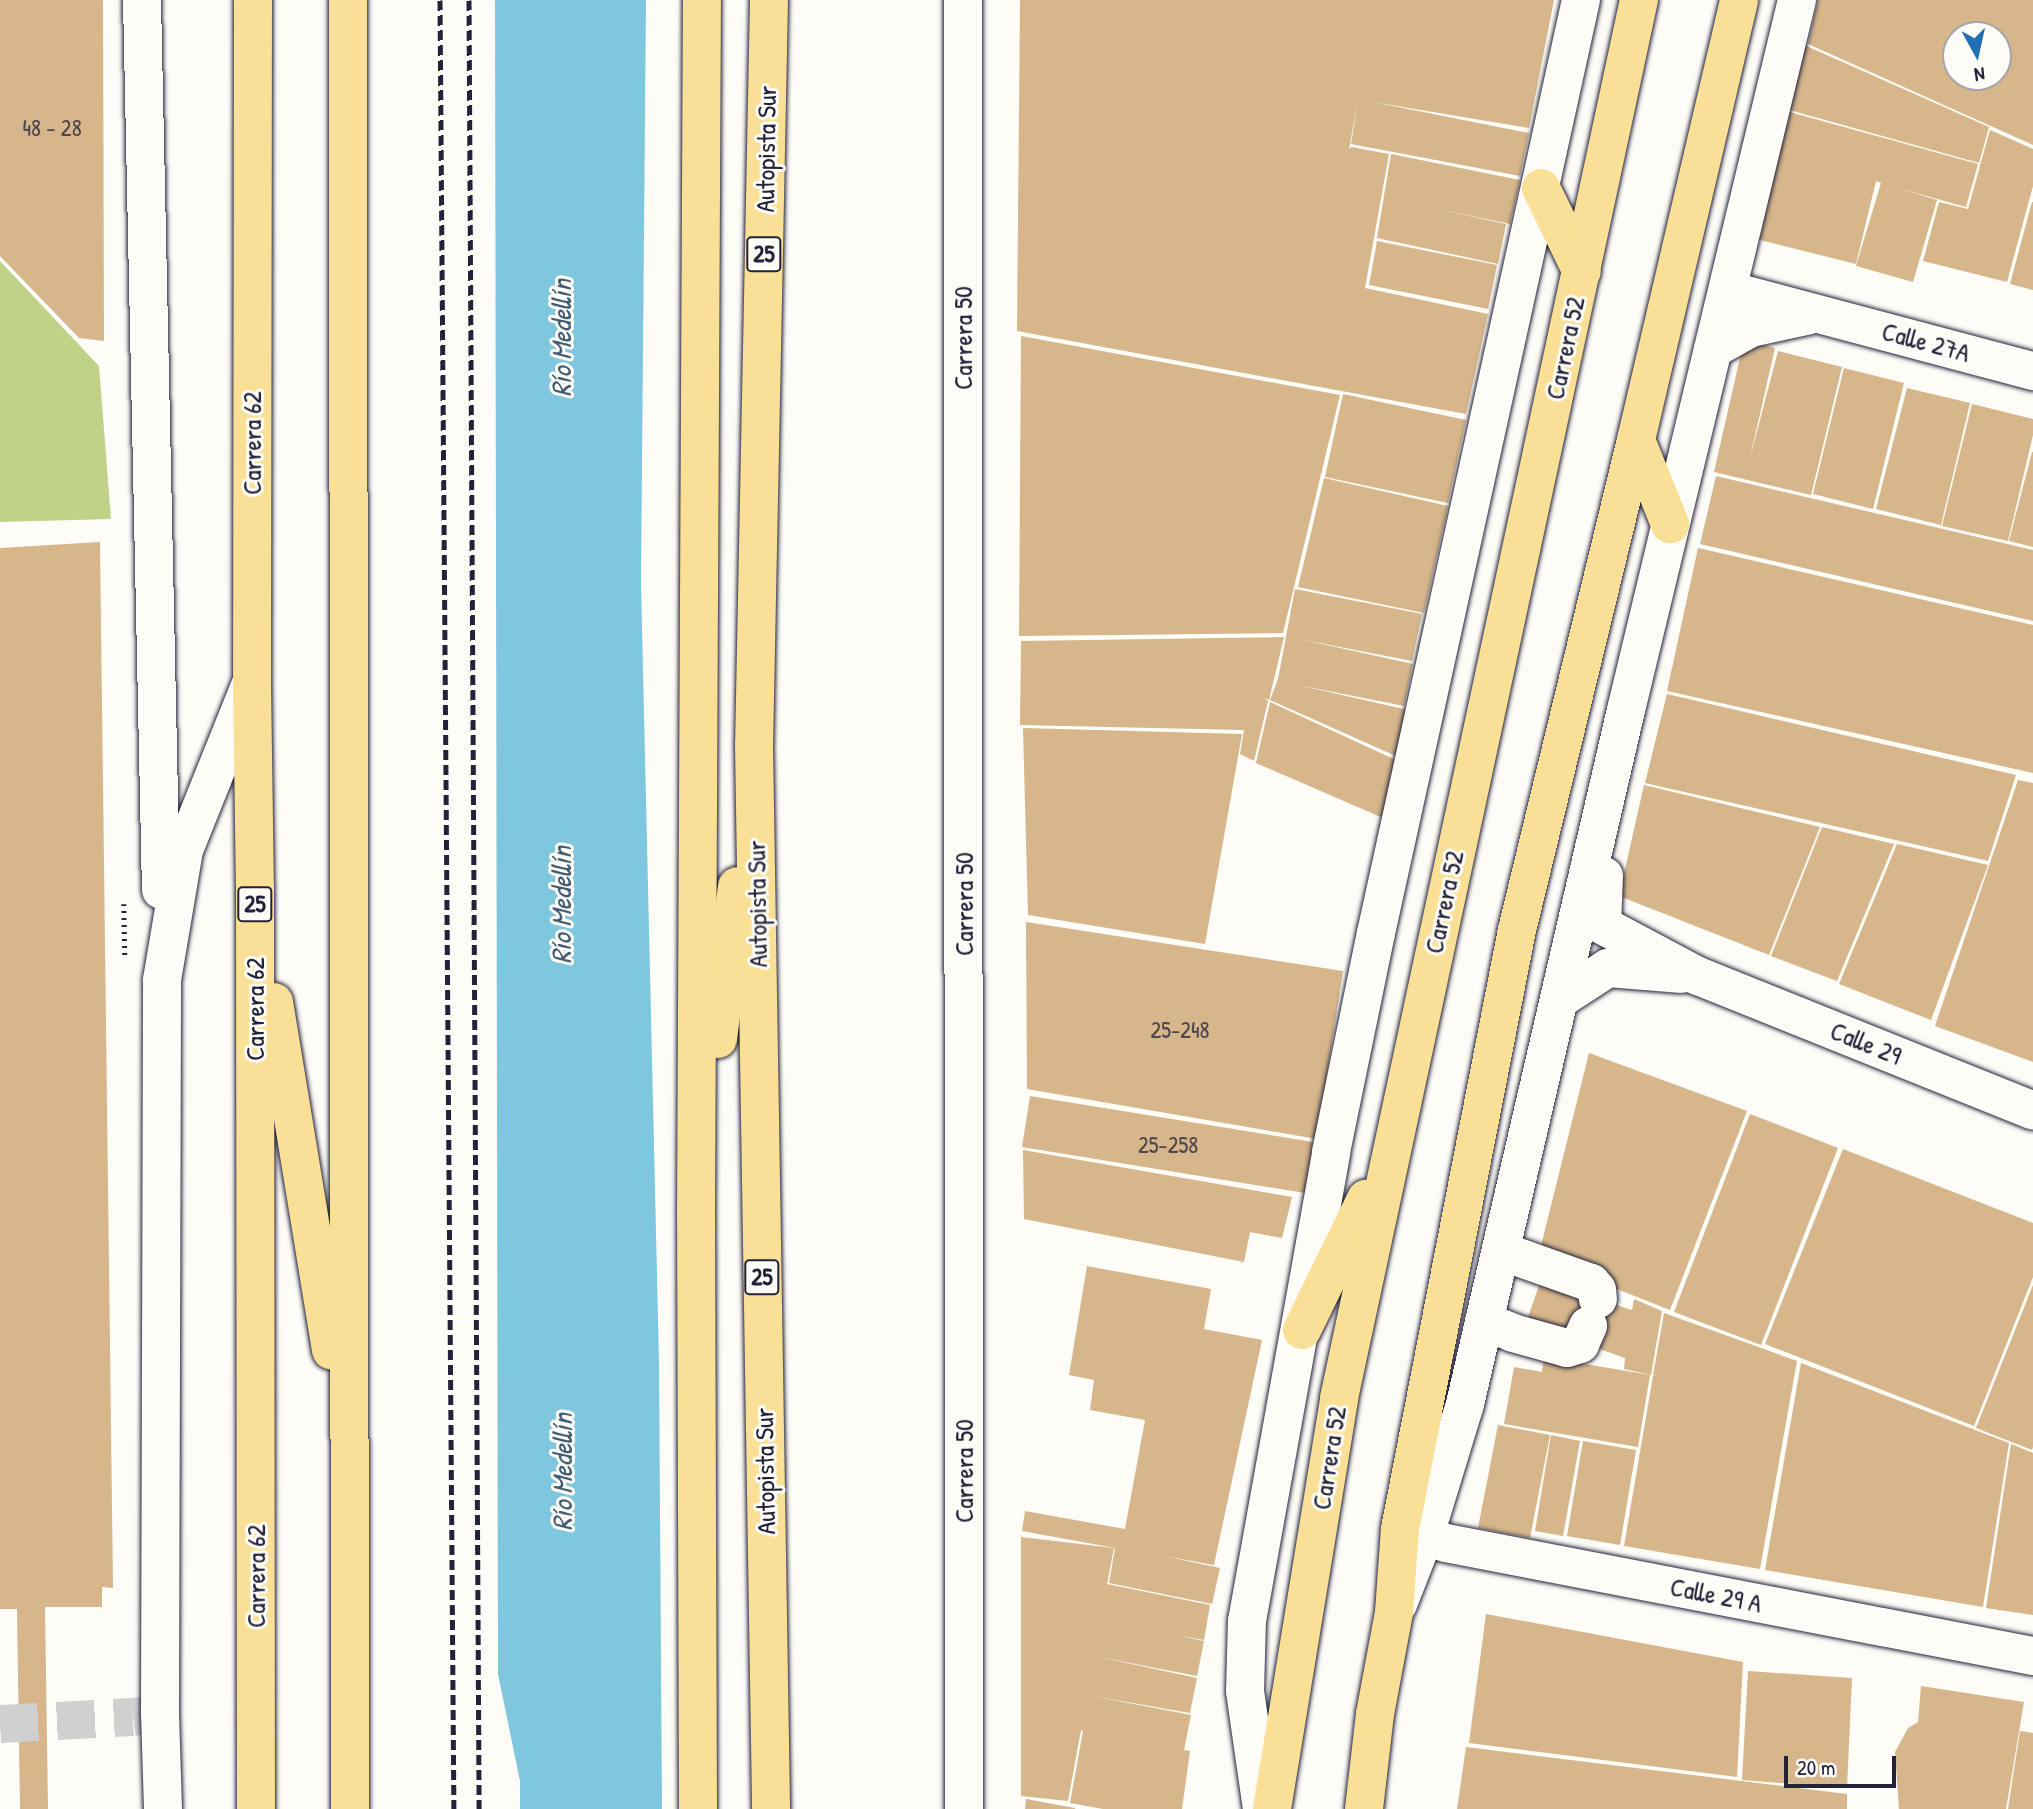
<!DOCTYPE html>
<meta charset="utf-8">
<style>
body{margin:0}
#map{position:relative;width:2033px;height:1809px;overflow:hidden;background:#fdfcf7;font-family:"Patrick Hand",sans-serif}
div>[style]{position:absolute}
.green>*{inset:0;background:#bfd287}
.water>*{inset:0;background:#7ec7df}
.building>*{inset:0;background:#d6b68a}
.minor-tunnel>*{height:38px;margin-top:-19px;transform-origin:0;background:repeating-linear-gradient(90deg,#d1d0d1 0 38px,transparent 0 57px)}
.path>*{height:4.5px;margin-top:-2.25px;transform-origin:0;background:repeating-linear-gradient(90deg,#22223b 0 2px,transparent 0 7px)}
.roads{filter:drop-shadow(0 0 2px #22223b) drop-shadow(0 0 2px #22223b)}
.minor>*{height:38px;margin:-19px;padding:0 19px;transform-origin:19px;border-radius:19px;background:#fdfcf7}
.major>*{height:38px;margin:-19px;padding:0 19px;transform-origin:19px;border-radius:19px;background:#f9e096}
.highway>*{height:38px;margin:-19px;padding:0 19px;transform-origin:19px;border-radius:19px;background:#f9e096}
.rail>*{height:5px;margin-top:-2.5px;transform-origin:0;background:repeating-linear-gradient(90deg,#22223b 0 10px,transparent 0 15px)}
span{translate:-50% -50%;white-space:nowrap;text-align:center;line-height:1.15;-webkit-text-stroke:6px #fdfcf7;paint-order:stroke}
.number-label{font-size:23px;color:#4f474f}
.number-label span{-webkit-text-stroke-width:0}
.shield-label span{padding:2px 5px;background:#fdfcf7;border:2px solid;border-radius:5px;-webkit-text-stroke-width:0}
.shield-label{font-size:24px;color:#22223b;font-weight:700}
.street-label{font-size:26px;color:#22223b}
.water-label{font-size:28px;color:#425c74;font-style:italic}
.north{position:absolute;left:1942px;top:21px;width:70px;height:70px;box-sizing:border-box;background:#fdfcf7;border:2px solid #a5a5ac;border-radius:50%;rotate:172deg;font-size:19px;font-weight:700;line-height:28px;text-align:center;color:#22223b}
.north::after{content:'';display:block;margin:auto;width:24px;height:32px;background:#1f6fb2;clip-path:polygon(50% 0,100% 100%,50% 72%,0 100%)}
.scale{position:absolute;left:1784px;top:1756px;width:112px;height:32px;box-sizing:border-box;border:4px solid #22223b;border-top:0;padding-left:9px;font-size:21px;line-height:24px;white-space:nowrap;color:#22223b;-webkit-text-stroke:5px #fdfcf7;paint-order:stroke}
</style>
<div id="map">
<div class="green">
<div style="clip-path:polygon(0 261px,99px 366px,111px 519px,0 522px)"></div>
</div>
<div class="water">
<div style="clip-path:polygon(495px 0,646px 0,641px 583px,659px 1362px,662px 1809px,520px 1809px,520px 1781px,498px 1674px)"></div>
</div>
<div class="building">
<div style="clip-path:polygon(0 0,103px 0,104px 341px,79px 338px,0 256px)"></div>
<div style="clip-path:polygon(1020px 0,1554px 0,1529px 128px,1373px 102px,1529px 133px,1520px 176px,1351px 144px,1358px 100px,1349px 149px,1351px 147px,1389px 154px,1365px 288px,1488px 314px,1466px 414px,1017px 331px)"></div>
<div style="clip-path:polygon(evenodd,1818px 0,2033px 0,2033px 145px,1808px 44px,1818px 0,1956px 35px,1998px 35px,1998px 77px,1956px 77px,1956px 35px)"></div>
<div style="clip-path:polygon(1802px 44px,1989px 127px,1979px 163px,1786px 109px)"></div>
<div style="clip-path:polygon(1786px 111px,1978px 164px,1966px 207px,1898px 188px,1937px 200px,1913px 282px,1856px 266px,1881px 183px,1876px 181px,1856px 264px,1756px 239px)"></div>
<div style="clip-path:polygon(1990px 130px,2033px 149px,2033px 186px,2007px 282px,1923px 261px,1939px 202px,1968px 209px)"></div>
<div style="clip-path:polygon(1391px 154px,1520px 180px,1510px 224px,1428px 207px,1506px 224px,1498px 264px,1377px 238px)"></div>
<div style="clip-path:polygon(2032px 202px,2033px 202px,2033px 290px,2010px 284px)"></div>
<div style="clip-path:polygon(1377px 241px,1497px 265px,1488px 309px,1369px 285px)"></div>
<div style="clip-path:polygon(1021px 336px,1340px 395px,1283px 633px,1019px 636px)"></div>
<div style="clip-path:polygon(1744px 340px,1775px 348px,1749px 462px,1778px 351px,1842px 367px,1811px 495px,1714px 472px)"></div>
<div style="clip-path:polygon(1844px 368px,1904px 383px,1873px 509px,1813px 494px)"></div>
<div style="clip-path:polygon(1907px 388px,1970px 403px,1941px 525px,1876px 509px)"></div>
<div style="clip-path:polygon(1343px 394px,1466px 420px,1448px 503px,1325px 477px)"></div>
<div style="clip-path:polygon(1972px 404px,2033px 419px,2033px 435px,2008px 541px,1942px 526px)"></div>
<div style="clip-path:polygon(2032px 452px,2033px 452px,2033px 547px,2009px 541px)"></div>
<div style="clip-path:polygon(1716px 476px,2033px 550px,2033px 621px,1700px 544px)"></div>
<div style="clip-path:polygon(1324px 478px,1448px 506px,1424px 613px,1298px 587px)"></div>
<div style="clip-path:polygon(100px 542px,113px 1588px,102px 1587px,102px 1607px,45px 1607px,48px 1809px,20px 1809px,17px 1609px,0 1609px,0 548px)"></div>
<div style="clip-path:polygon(1698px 548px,2033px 625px,2033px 773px,1667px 691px)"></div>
<div style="clip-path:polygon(1295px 589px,1422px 614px,1412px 661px,1299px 639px,1413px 664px,1404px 706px,1298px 685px,1408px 710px,1398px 757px,1270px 700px,1278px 679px)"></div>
<div style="clip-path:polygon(1284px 637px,1269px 700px,1264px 698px,1268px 701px,1254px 761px,1240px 754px,1244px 730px,1020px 725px,1021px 641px)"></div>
<div style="clip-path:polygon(1667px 694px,2016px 775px,1988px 861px,1645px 783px)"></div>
<div style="clip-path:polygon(1270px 702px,1398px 761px,1383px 818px,1256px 763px)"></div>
<div style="clip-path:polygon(1023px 728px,1242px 734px,1205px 944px,1028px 915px)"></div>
<div style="clip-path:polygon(2018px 780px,2033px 783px,2033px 1062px,1935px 1026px)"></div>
<div style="clip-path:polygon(1644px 785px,1820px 827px,1769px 955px,1619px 896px)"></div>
<div style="clip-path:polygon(1822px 827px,1894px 844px,1837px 981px,1771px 956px)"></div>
<div style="clip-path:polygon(1897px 844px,1988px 865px,1931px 1020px,1839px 984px)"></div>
<div style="clip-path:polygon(1026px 922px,1343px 971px,1317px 1139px,1027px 1089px)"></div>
<div style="clip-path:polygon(1589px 1053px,1747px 1111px,1670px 1310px,1538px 1258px)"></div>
<div style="clip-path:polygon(1030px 1096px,1313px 1142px,1305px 1193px,1022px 1147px)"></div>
<div style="clip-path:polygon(1750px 1114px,1838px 1148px,1761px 1345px,1674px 1312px)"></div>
<div style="clip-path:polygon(1843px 1149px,2033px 1223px,2033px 1277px,1974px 1426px,1765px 1344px)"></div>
<div style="clip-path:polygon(1023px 1150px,1292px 1197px,1282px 1238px,1250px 1232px,1244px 1262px,1024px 1219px)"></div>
<div style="clip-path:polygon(1087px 1266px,1211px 1289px,1204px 1329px,1262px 1340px,1214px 1565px,1164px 1556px,1220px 1568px,1212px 1604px,1109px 1583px,1115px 1548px,1022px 1531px,1025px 1511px,1125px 1529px,1145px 1420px,1090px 1410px,1094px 1380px,1069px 1375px)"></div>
<div style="clip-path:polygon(1541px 1280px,1632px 1310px,1634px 1299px,1662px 1311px,1651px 1375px,1624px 1369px,1625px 1358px,1526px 1323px)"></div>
<div style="clip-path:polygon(2033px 1285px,2033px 1447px,2032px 1450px,1976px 1428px)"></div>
<div style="clip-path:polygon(1664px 1313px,1797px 1361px,1760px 1569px,1624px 1546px,1653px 1376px,1656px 1375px,1653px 1375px)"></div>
<div style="clip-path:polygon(1544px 1357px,1650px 1375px,1638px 1447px,1504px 1424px,1514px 1367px,1542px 1372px)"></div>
<div style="clip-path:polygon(1801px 1363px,2009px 1443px,1983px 1607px,1765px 1570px)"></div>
<div style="clip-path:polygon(1498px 1425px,1550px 1435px,1530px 1538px,1478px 1528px)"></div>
<div style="clip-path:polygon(1551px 1435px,1580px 1441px,1563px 1536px,1535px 1531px)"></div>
<div style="clip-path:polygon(1583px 1441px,1636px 1450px,1620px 1545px,1567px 1536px)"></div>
<div style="clip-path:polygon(2011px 1444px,2033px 1453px,2033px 1615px,1986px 1608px)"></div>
<div style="clip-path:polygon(1021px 1537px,1114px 1548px,1107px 1584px,1210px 1605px,1204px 1640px,1176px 1635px,1204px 1641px,1197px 1676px,1094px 1656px,1197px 1678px,1190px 1713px,1087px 1695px,1191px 1715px,1184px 1750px,1190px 1751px,1182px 1809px,1103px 1809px,1070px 1803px,1083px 1731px,1081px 1730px,1068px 1801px,1021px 1796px)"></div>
<div style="clip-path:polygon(1486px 1614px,1743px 1662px,1737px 1777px,1469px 1743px)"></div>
<div style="clip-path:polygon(1748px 1671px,1852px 1678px,1847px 1788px,1742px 1780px)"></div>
<div style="clip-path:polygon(1921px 1686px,2024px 1702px,2006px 1809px,1899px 1809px,1895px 1752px,1908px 1728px,1918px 1722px)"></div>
<div style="clip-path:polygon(2020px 1731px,2033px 1733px,2033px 1809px,2008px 1809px)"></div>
<div style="clip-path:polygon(1466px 1747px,1847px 1794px,1847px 1809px,1457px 1809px)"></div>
<div style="clip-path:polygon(1026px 1799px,1075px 1808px,1075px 1809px,1025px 1809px)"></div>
</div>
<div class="minor-tunnel">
<div style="left:0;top:1724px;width:133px;rotate:-3deg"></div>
<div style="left:133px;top:1717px;width:27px;rotate:-8deg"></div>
</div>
<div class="path">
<div style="left:124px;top:904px;width:51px;rotate:88.9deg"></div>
</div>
<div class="roads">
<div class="minor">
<div style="left:142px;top:0;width:890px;rotate:88.78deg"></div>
<div style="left:963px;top:0;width:1809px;rotate:89.97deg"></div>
<div style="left:1728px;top:290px;width:316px;rotate:14.9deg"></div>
<div style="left:1713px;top:349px;width:43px;rotate:-28.9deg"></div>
<div style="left:1751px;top:328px;width:60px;rotate:-12.4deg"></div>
<div style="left:1604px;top:876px;width:49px;rotate:92.3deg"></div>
<div style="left:1602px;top:925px;width:109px;rotate:28deg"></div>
<div style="left:1698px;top:976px;width:361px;rotate:21.9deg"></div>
<div style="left:1560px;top:999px;width:57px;rotate:-32.9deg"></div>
<div style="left:1608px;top:968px;width:74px;rotate:4.6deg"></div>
<div style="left:1501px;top:1251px;width:96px;rotate:19.6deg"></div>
<div style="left:1591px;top:1283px;width:9px;rotate:49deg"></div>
<div style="left:1597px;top:1290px;width:9px;rotate:84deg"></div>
<div style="left:1484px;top:1321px;width:31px;rotate:22deg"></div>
<div style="left:1513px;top:1333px;width:56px;rotate:15.5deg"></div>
<div style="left:1567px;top:1348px;width:14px;rotate:-17deg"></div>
<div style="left:1580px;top:1344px;width:20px;rotate:-66deg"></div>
<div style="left:1402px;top:1529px;width:46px;rotate:17.7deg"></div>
<div style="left:1446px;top:1543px;width:598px;rotate:10.9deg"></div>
<div style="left:1398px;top:1604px;width:74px;rotate:-68.6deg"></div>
<div style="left:1425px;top:1535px;width:137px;rotate:-73deg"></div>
<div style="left:1465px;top:1404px;width:712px;rotate:-76.94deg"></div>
<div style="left:1626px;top:710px;width:730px;rotate:-76.46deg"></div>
<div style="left:163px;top:1809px;width:96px;rotate:-91.8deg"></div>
<div style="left:160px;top:1713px;width:733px;rotate:-89.84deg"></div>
<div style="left:162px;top:980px;width:132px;rotate:-80.4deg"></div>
<div style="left:184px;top:850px;width:182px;rotate:-68.1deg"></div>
<div style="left:1262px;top:1809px;width:119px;rotate:-98.2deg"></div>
<div style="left:1245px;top:1691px;width:70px;rotate:-88.4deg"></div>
<div style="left:1247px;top:1621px;width:476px;rotate:-79.8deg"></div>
<div style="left:1331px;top:1152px;width:224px;rotate:-78.4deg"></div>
<div style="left:1376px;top:933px;width:955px;rotate:-77.61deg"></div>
</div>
<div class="major">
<div style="left:1541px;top:188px;width:93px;rotate:64deg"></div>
<div style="left:1636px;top:440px;width:91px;rotate:68deg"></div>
<div style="left:1302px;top:1330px;width:146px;rotate:-64deg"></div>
<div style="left:1272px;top:1809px;width:416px;rotate:-80.7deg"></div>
<div style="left:1339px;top:1398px;width:1430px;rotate:-77.89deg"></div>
<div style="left:1364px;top:1809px;width:96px;rotate:-83.4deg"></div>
<div style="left:1375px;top:1714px;width:104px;rotate:-79.4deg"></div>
<div style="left:1394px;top:1612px;width:83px;rotate:-85.9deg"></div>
<div style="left:1400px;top:1529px;width:610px;rotate:-78.95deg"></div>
<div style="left:1517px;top:930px;width:504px;rotate:-76.35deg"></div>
<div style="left:1636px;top:440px;width:452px;rotate:-76.8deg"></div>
</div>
<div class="highway">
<div style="left:253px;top:0;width:681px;rotate:90.08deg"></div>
<div style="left:252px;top:681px;width:205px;rotate:89.2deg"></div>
<div style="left:255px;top:886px;width:923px;rotate:89.94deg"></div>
<div style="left:348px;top:0;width:1809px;rotate:89.94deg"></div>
<div style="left:769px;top:0;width:745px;rotate:91.15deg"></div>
<div style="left:754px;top:745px;width:1064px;rotate:89.08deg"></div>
<div style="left:274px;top:1002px;width:353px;rotate:80.7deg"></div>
<div style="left:718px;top:1039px;width:154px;rotate:-82.9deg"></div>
<div style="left:698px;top:1809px;width:595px;rotate:-90.19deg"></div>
<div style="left:696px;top:1214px;width:1214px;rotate:-89.72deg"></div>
</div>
</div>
<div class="rail">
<div style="left:440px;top:0;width:1809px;rotate:89.56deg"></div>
<div style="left:469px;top:0;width:1809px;rotate:89.68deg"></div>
</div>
<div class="number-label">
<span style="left:52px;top:128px">48 - 28</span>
<span style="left:1180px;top:1030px">25-248</span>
<span style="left:1168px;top:1145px">25-258</span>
</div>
<div class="shield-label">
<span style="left:764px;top:254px">25</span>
<span style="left:255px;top:904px">25</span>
<span style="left:762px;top:1277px">25</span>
</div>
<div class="street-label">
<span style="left:766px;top:149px;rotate:-89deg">Autopista Sur</span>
<span style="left:963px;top:338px;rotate:-90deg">Carrera 50</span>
<span style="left:1926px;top:342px;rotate:15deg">Calle 27A</span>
<span style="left:1565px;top:348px;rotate:-78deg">Carrera 52</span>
<span style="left:252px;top:443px;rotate:-90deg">Carrera 62</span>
<span style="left:1444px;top:902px;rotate:-78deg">Carrera 52</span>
<span style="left:757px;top:904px;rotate:-91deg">Autopista Sur</span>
<span style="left:964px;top:904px;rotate:-90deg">Carrera 50</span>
<span style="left:255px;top:1009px;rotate:-90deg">Carrera 62</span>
<span style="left:1866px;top:1043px;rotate:22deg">Calle 29</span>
<span style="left:1329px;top:1458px;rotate:-81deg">Carrera 52</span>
<span style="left:765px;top:1471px;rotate:-91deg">Autopista Sur</span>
<span style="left:964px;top:1471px;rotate:-90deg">Carrera 50</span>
<span style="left:256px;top:1576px;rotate:-90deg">Carrera 62</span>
<span style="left:1716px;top:1595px;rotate:11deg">Calle 29 A</span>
</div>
<div class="water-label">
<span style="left:561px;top:338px;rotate:-90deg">Río Medellín</span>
<span style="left:561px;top:905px;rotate:-90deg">Río Medellín</span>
<span style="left:562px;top:1472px;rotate:-90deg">Río Medellín</span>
</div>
<div class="north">N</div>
<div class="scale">20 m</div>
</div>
